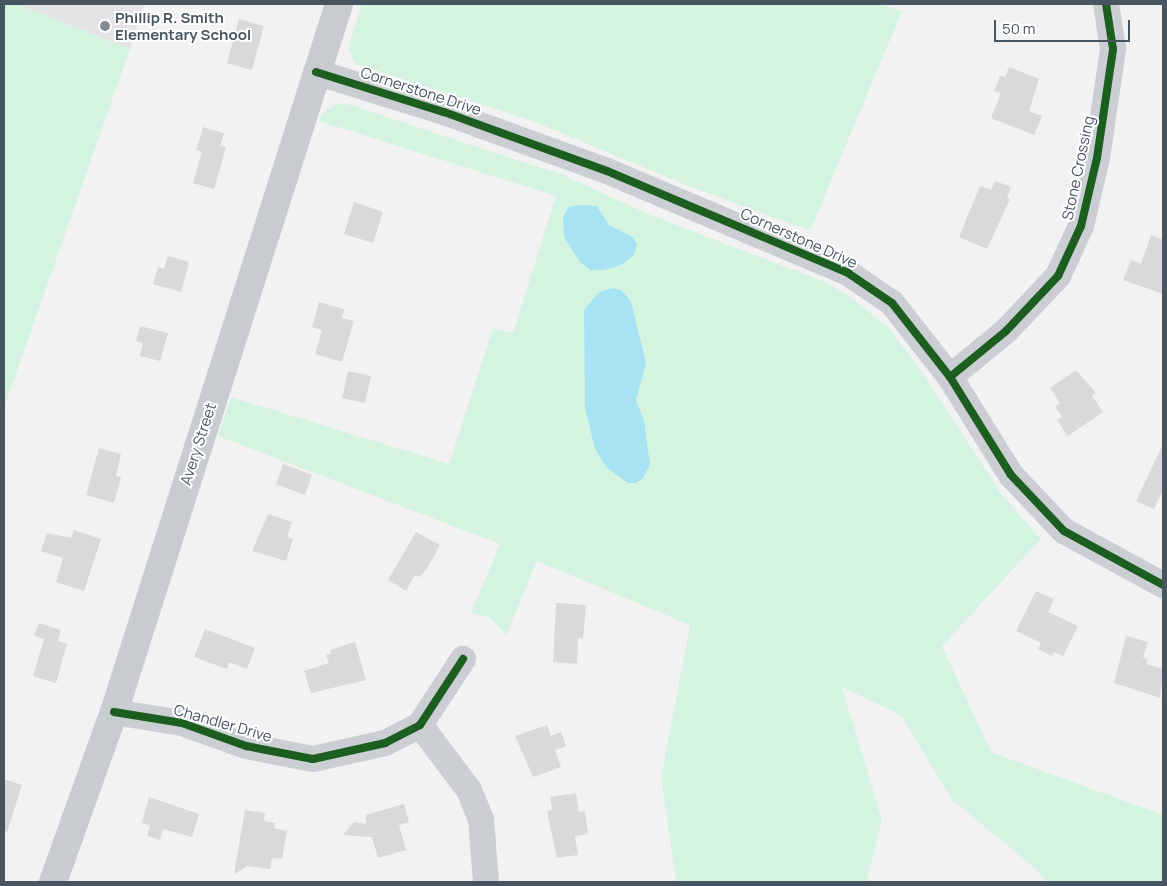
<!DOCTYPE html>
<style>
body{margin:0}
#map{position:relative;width:1167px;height:886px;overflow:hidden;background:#f3f2f2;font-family:Manrope,sans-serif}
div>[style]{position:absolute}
.education>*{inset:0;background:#e4e3e5}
.green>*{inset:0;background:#d5f3e1}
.water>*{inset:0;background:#a7e3f3}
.building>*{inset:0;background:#d9d9db}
.minor>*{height:26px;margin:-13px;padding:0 13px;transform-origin:13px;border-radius:13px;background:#cbced2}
.major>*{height:28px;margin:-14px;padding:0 14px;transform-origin:14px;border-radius:14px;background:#c8ccd0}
.cycleway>*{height:8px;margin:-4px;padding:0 4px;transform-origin:4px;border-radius:4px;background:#1b5e20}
.dots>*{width:14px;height:14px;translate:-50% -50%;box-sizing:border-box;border:2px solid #fff;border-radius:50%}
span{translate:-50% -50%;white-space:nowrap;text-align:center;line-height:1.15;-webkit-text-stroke:4px #fff;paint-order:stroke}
.poi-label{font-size:15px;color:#475561;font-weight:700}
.left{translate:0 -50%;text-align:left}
.street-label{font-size:15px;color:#475561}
.frame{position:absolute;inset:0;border:5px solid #475561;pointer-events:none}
.scale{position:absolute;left:994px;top:20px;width:136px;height:22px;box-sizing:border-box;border:2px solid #475561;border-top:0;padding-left:6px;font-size:15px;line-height:18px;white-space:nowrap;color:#475561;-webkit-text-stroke:4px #fff;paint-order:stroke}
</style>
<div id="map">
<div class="education">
<div style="clip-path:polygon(17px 4px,144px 4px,130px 49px)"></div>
</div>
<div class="green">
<div style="clip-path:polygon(4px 4px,17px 4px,130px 49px,4px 408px)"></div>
<div style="clip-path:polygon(362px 4px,881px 4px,902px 11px,810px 231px,691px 187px,530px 120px,355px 64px,348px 47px)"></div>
<div style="clip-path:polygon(336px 104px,347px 104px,563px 175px,648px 214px,825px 282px,849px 296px,888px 327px,920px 369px,1002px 495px,1041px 539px,942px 646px,991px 752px,1163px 815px,1163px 882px,1047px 882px,1037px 870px,952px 800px,901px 715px,842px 687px,882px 820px,867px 882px,676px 882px,661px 778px,690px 625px,537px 561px,506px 635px,490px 618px,471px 613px,500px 544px,218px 436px,231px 397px,449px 464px,493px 328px,513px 333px,556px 196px,319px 121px,322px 114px)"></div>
</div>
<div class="water">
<div style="clip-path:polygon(581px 205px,597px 206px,609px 225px,633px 237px,637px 244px,634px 255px,621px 265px,604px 270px,590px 270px,580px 262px,564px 237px,563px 217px,569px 207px)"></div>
<div style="clip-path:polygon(613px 288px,621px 290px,631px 301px,646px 363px,636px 400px,644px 421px,650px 465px,643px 478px,636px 483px,628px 483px,607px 468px,595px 449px,585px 407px,584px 310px,599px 292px)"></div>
</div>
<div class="building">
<div style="clip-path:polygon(239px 19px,264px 26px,252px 70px,227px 63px)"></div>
<div style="clip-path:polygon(1009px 67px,1039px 79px,1029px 111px,1042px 116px,1034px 135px,991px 118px,1001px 93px,994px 91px,1000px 76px,1005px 77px)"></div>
<div style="clip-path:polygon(203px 127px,224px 133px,220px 146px,226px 147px,214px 189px,193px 183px,202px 152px,196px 150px)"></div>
<div style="clip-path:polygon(995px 181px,1011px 187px,1007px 198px,1010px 199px,987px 249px,959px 237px,980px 186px,991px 190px)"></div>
<div style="clip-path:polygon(354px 202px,383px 212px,373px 243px,344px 234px)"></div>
<div style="clip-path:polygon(1151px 235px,1163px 240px,1163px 294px,1123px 280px,1131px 260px,1141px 264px)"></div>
<div style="clip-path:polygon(168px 256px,189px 262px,181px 292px,153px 284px,158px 267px,164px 269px)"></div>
<div style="clip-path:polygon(319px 302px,344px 309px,342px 318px,354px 321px,342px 362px,315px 354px,322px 330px,312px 327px)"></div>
<div style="clip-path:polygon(140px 326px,168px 333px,160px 361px,140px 356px,143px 343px,136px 341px)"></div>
<div style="clip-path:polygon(1076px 370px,1096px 393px,1092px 396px,1103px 412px,1068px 436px,1057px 420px,1062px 417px,1055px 407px,1060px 403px,1050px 388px)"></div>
<div style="clip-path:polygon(348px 371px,371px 376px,365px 403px,342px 398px)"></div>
<div style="clip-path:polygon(1163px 444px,1163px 490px,1154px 509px,1136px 501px)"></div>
<div style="clip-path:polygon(99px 448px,121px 454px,116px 476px,121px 477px,114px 503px,86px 495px)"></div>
<div style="clip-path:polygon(283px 464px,312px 475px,305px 495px,276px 484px)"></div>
<div style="clip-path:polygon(268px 514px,292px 522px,287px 537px,293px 539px,286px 561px,252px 551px)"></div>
<div style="clip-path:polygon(74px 530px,101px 539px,84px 591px,56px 582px,63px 558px,41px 551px,47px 533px,71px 538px)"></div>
<div style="clip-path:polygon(416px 532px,440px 545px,428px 567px,420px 577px,415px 575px,406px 591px,388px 580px)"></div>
<div style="clip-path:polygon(1036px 591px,1054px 599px,1048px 612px,1078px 626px,1063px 656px,1054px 652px,1052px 656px,1038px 649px,1041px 643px,1016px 631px)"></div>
<div style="clip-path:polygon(556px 603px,586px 605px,583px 639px,578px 638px,577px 664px,553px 662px)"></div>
<div style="clip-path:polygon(39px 623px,61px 630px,58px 641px,67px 644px,56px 683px,33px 676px,44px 639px,34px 636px)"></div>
<div style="clip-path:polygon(205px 629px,255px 648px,247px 669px,229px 662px,227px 669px,194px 657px)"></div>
<div style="clip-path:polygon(1126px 636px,1148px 642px,1143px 658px,1148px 659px,1146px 664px,1163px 669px,1160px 698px,1114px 683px)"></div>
<div style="clip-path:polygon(355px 642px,366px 680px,311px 693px,304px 671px,329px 663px,326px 655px,331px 654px,330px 650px)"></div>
<div style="clip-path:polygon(547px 725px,551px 736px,561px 732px,566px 746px,555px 750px,561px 767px,533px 777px,515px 736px)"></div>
<div style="clip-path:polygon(4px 779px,22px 785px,7px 832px,4px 831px)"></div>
<div style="clip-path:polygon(576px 793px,579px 812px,585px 811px,588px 834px,575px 836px,578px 855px,557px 858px,547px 811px,552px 810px,550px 797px)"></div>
<div style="clip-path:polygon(149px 797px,199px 814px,192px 837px,163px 829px,160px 840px,147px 836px,150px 825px,142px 823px)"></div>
<div style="clip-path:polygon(404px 804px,409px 822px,399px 825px,406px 850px,378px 858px,372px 837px,343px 835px,354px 822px,366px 824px,366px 815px)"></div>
<div style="clip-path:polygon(245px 810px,265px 813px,264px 821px,275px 823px,274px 828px,287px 831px,282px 859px,272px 858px,270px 869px,248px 866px,234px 874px)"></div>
</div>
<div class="minor">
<div style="left:316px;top:72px;width:134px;rotate:17.4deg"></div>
<div style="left:444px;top:112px;width:173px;rotate:19.9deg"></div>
<div style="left:607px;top:171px;width:262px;rotate:22.9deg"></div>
<div style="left:848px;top:273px;width:53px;rotate:34.3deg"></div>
<div style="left:892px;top:303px;width:94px;rotate:51.9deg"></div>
<div style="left:950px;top:377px;width:115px;rotate:58.1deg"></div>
<div style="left:1011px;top:475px;width:77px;rotate:46.6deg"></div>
<div style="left:1064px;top:531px;width:113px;rotate:28.6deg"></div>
<div style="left:950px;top:377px;width:72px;rotate:-39.4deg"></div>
<div style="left:1006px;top:331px;width:76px;rotate:-46.6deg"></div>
<div style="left:1058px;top:276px;width:55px;rotate:-65.3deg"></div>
<div style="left:1081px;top:226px;width:70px;rotate:-76.8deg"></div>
<div style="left:1097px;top:158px;width:110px;rotate:-81.6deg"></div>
<div style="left:1113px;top:49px;width:46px;rotate:-98.8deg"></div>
<div style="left:114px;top:712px;width:69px;rotate:9.2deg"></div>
<div style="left:182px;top:723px;width:68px;rotate:19.8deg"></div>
<div style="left:246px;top:746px;width:68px;rotate:11deg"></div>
<div style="left:313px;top:759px;width:74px;rotate:-12.5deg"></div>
<div style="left:385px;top:743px;width:39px;rotate:-27deg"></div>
<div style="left:420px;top:725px;width:79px;rotate:-56.9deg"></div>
<div style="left:420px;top:725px;width:81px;rotate:53deg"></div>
<div style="left:469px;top:790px;width:31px;rotate:68deg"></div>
<div style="left:481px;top:819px;width:63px;rotate:85.5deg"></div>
</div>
<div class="major">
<div style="left:53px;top:882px;width:181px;rotate:-70.3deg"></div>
<div style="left:114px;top:712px;width:743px;rotate:-72.37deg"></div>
</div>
<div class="cycleway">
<div style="left:316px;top:72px;width:134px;rotate:17.4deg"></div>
<div style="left:444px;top:112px;width:173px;rotate:19.9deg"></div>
<div style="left:607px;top:171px;width:262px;rotate:22.9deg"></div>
<div style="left:848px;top:273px;width:53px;rotate:34.3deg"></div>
<div style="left:892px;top:303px;width:94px;rotate:51.9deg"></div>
<div style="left:950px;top:377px;width:115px;rotate:58.1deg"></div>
<div style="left:1011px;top:475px;width:77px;rotate:46.6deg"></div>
<div style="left:1064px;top:531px;width:113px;rotate:28.6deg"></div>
<div style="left:950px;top:377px;width:72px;rotate:-39.4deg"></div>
<div style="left:1006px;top:331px;width:76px;rotate:-46.6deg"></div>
<div style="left:1058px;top:276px;width:55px;rotate:-65.3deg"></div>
<div style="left:1081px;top:226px;width:70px;rotate:-76.8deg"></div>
<div style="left:1097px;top:158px;width:110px;rotate:-81.6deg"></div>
<div style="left:1113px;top:49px;width:46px;rotate:-98.8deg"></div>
<div style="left:114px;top:712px;width:69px;rotate:9.2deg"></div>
<div style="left:182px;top:723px;width:68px;rotate:19.8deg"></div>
<div style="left:246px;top:746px;width:68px;rotate:11deg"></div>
<div style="left:313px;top:759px;width:74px;rotate:-12.5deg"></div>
<div style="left:385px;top:743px;width:39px;rotate:-27deg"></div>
<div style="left:420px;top:725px;width:79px;rotate:-56.9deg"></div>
</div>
<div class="dots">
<div style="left:105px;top:26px;background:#838c94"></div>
</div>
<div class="poi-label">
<span class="left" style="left:115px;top:26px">Phillip R. Smith<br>Elementary School</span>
</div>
<div class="street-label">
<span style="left:421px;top:91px;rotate:18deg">Cornerstone Drive</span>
<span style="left:1078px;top:168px;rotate:-78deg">Stone Crossing</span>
<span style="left:799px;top:238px;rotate:24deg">Cornerstone Drive</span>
<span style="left:198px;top:444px;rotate:-72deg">Avery Street</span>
<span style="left:223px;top:723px;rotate:16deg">Chandler Drive</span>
</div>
<div class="frame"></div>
<div class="scale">50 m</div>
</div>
